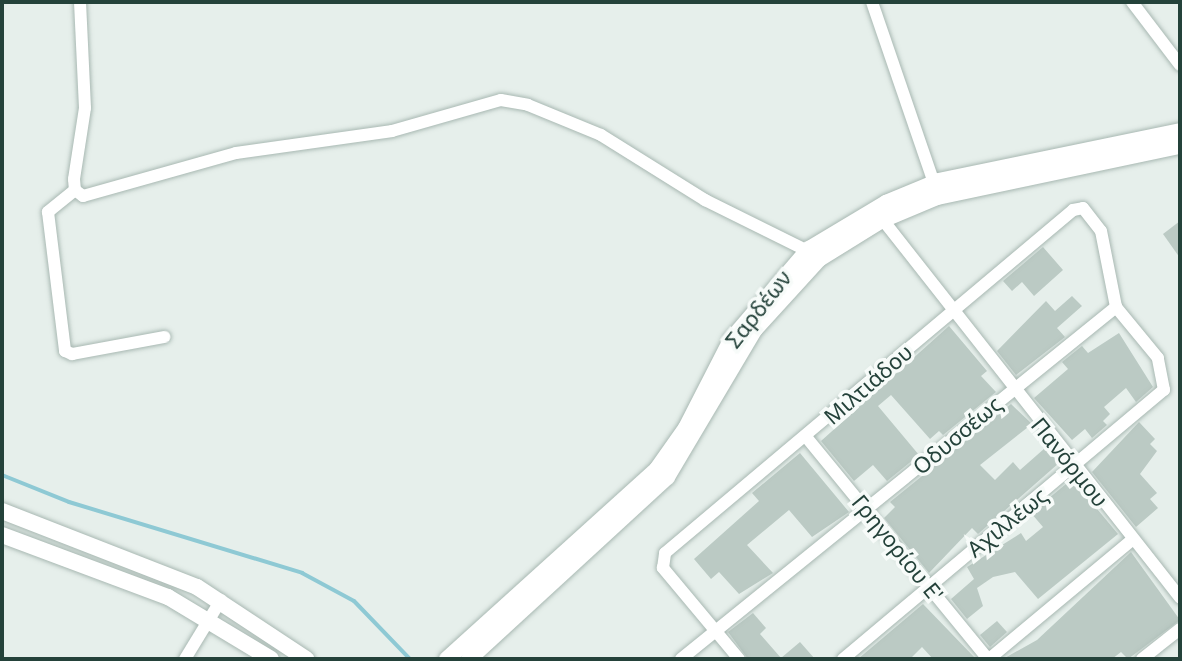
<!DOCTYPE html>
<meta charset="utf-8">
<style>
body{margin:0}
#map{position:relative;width:1182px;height:661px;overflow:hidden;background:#e6efeb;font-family:"Noto Sans",sans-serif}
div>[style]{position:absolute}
.stream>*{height:4px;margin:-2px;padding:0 2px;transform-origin:2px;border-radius:2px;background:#8ec9d4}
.building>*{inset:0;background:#bbcac4}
.roads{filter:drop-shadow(0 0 2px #a8b8b2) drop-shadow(0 0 2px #a8b8b2)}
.street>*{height:12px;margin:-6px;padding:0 6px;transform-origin:6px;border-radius:6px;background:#fff}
.secondary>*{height:16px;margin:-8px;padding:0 8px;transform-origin:8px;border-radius:8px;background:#fff}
span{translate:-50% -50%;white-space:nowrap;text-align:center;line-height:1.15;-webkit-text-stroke:7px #f7fbf9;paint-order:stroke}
.street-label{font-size:22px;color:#24423a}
.frame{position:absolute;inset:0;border:4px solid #24423a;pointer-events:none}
</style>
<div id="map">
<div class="stream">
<div style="left:2px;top:475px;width:72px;rotate:21.9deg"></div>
<div style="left:69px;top:502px;width:244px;rotate:16.9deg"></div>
<div style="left:302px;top:573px;width:59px;rotate:28.3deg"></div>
<div style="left:354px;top:601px;width:81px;rotate:46deg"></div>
</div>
<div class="building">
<div style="clip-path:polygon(1180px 221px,1180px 258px,1163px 234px)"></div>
<div style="clip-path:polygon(1043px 247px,1063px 270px,1034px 296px,1022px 282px,1012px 291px,1003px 281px)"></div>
<div style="clip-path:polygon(1072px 296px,1082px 306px,1057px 328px,1065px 337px,1016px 375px,997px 351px,1046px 301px,1055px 311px)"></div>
<div style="clip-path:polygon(949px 326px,987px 371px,981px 376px,996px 392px,943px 435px,939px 431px,930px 439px,891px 395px,878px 406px,919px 455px,887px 481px,873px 465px,854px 481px,821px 441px)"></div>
<div style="clip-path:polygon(1119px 333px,1153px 387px,1136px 402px,1126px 388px,1104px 407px,1110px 414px,1103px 421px,1107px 425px,1092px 438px,1085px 429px,1072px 440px,1034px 398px,1068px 369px,1062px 362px,1082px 346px,1088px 353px)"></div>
<div style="clip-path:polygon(1011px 404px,1032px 424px,980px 465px,995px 480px,1013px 462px,1020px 470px,1045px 448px,1059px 463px,978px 534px,972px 528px,929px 573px,884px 518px,895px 507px,890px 502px)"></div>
<div style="clip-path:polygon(1139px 422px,1155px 439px,1150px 444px,1157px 451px,1140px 474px,1157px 493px,1150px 499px,1158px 508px,1136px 527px,1092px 472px)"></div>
<div style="clip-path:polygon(800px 453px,849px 512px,812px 537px,789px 510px,747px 545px,773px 573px,739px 594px,719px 572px,711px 579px,694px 559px,759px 501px,752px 493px)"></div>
<div style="clip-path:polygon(1072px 479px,1118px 534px,1038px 599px,1015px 572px,993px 577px,977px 588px,983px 606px,967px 619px,951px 599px,974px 579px,967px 567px,1021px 533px,1026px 541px,1043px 527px,1031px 513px)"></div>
<div style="clip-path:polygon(1131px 552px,1180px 620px,1128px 659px,1121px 652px,1112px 659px,1003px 659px,1037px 640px)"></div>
<div style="clip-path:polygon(923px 604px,976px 659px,933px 659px,922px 647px,910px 659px,858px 659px)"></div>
<div style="clip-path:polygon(753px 613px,766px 628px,760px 634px,781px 658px,800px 642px,815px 659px,748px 659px,728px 632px)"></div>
<div style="clip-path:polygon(997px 621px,1007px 632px,990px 647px,980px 635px)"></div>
</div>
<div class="roads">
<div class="street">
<div style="left:80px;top:2px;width:106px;rotate:87.3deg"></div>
<div style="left:85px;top:108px;width:72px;rotate:98.8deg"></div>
<div style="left:74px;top:179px;width:11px;rotate:85deg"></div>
<div style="left:75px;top:190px;width:10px;rotate:37deg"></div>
<div style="left:83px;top:196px;width:159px;rotate:-15.7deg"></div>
<div style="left:236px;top:153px;width:158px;rotate:-8deg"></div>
<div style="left:392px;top:131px;width:113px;rotate:-15.9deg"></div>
<div style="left:501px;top:100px;width:27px;rotate:10deg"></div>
<div style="left:528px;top:105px;width:79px;rotate:22.3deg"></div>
<div style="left:601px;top:135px;width:123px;rotate:32deg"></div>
<div style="left:705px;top:200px;width:122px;rotate:26.4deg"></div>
<div style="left:872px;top:2px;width:191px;rotate:71.1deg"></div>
<div style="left:1132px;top:2px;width:79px;rotate:52.7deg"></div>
<div style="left:75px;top:190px;width:35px;rotate:141deg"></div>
<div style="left:48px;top:212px;width:140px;rotate:83deg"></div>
<div style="left:65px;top:351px;width:8px;rotate:23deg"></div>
<div style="left:72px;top:354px;width:94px;rotate:-10.5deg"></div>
<div style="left:879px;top:215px;width:487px;rotate:51.8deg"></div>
<div style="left:807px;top:438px;width:286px;rotate:50.7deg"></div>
<div style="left:185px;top:659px;width:69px;rotate:-58.6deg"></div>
<div style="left:681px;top:659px;width:560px;rotate:-38.98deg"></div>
<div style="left:739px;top:659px;width:119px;rotate:-129.9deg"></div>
<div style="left:663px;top:568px;width:15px;rotate:-82deg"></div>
<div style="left:665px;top:553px;width:533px;rotate:-40.05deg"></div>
<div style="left:1073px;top:210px;width:10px;rotate:-11deg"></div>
<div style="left:1083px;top:208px;width:29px;rotate:52deg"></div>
<div style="left:1101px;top:231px;width:77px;rotate:78.8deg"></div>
<div style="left:843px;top:659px;width:419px;rotate:-40deg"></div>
<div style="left:1164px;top:390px;width:33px;rotate:-101deg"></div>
<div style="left:1158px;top:358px;width:66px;rotate:-129.5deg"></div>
<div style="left:989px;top:659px;width:187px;rotate:-39.8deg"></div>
<div style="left:1142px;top:659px;width:48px;rotate:-38.3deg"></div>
</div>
<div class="secondary">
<div style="left:2px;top:511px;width:209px;rotate:21.3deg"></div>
<div style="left:197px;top:587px;width:131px;rotate:33.4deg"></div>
<div style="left:2px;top:535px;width:177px;rotate:20.5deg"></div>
<div style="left:168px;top:597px;width:120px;rotate:31deg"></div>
<div style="left:447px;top:659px;width:283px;rotate:-42.1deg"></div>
<div style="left:657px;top:469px;width:50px;rotate:-54.7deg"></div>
<div style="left:686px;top:428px;width:99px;rotate:-62.9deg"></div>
<div style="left:731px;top:340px;width:120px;rotate:-49.4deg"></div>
<div style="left:809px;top:249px;width:90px;rotate:-30.9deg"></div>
<div style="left:886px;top:203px;width:57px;rotate:-22.5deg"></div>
<div style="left:939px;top:181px;width:246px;rotate:-11.7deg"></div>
<div style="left:469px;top:659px;width:269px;rotate:-42.6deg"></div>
<div style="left:667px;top:477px;width:172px;rotate:-59.3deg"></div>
<div style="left:755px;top:329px;width:95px;rotate:-47.6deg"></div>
<div style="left:819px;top:259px;width:74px;rotate:-31.8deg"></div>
<div style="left:882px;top:220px;width:60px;rotate:-22.7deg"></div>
<div style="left:937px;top:197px;width:248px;rotate:-11.9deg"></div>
</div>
</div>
<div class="street-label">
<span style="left:758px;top:309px;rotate:-52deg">Σαρδέων</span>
<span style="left:868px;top:384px;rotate:-41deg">Μιλτιάδου</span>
<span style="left:957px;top:435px;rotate:-40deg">Οδυσσέως</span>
<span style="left:1070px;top:462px;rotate:51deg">Πανόρμου</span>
<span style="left:1007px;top:522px;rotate:-39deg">Αχιλλέως</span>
<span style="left:898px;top:548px;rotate:51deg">Γρηγορίου Ε'</span>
</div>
<div class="frame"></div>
</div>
